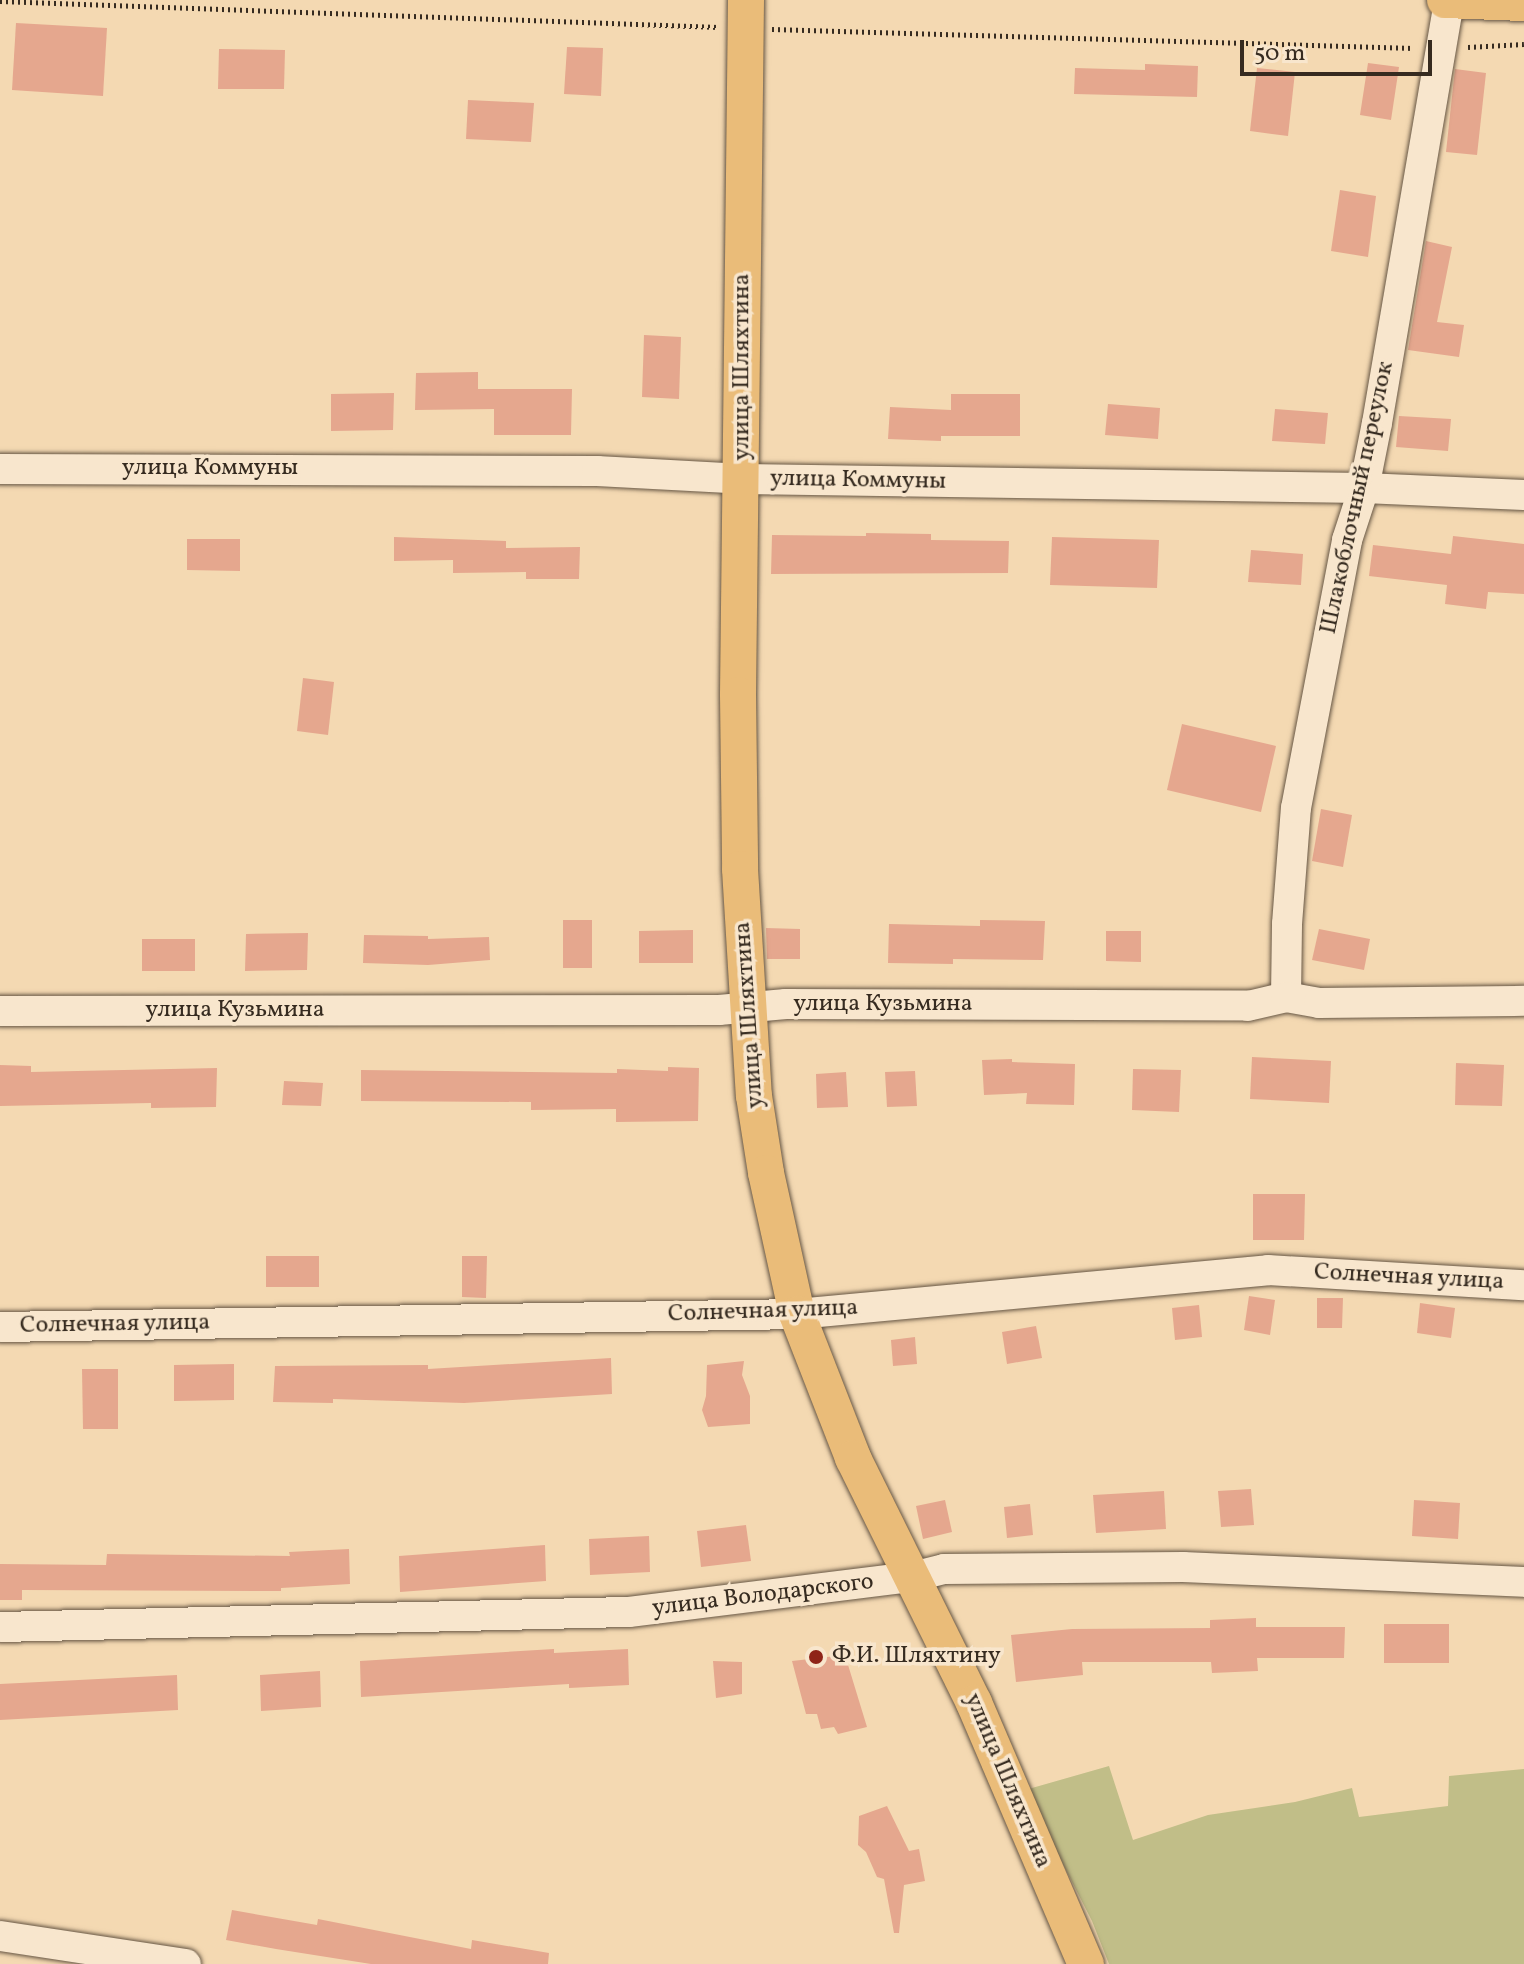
<!DOCTYPE html>
<meta charset="utf-8">
<style>
body{margin:0}
#map{position:relative;width:1524px;height:1964px;overflow:hidden;background:#f4d9b2;font-family:Vollkorn,serif}
div>[style]{position:absolute}
.green>*{inset:0;background:#c1be88}
.building>*{inset:0;background:#e5a78e}
.path>*{height:5px;margin-top:-2.5px;transform-origin:0;background:repeating-linear-gradient(90deg,#362b20 0 2px,transparent 0 6px)}
.roads{filter:drop-shadow(0 0 2px #665644) drop-shadow(0 0 2px #665644)}
.minor>*{height:30px;margin:-15px;padding:0 15px;transform-origin:15px;border-radius:15px;background:#f8e6cd}
.major>*{height:36px;margin:-18px;padding:0 18px;transform-origin:18px;border-radius:18px;background:#eabc79}
.dots>*{width:22px;height:22px;translate:-50% -50%;box-sizing:border-box;border:4px solid #f8e6cd;border-radius:50%}
span{translate:-50% -50%;white-space:nowrap;text-align:center;line-height:1.15;-webkit-text-stroke:7px #f8e6cd;paint-order:stroke}
.street-label{font-size:24px;color:#362b20}
.poi-label{font-size:24px;color:#362b20}
.left{translate:0 -50%;text-align:left}
.scale{position:absolute;left:1240px;top:40px;width:192px;height:36px;box-sizing:border-box;border:4px solid #362b20;border-top:0;padding-left:10px;font-size:24px;line-height:28px;white-space:nowrap;color:#362b20;-webkit-text-stroke:6px #f8e6cd;paint-order:stroke}
</style>
<div id="map">
<div class="green">
<div style="clip-path:polygon(1109px 1766px,1133px 1840px,1208px 1815px,1295px 1802px,1352px 1788px,1359px 1817px,1448px 1806px,1449px 1776px,1524px 1769px,1524px 1964px,1109px 1964px,1092px 1921px,1025px 1790px)"></div>
</div>
<div class="building">
<div style="clip-path:polygon(16px 23px,107px 28px,103px 96px,12px 90px)"></div>
<div style="clip-path:polygon(567px 47px,603px 48px,601px 96px,564px 94px)"></div>
<div style="clip-path:polygon(219px 49px,285px 50px,284px 89px,218px 89px)"></div>
<div style="clip-path:polygon(1368px 63px,1399px 67px,1391px 120px,1360px 115px)"></div>
<div style="clip-path:polygon(1145px 64px,1198px 66px,1197px 97px,1074px 94px,1075px 68px,1145px 70px)"></div>
<div style="clip-path:polygon(1257px 68px,1295px 72px,1288px 136px,1250px 131px)"></div>
<div style="clip-path:polygon(1455px 69px,1486px 73px,1477px 155px,1446px 152px)"></div>
<div style="clip-path:polygon(468px 100px,534px 103px,531px 142px,466px 139px)"></div>
<div style="clip-path:polygon(1340px 190px,1376px 196px,1368px 257px,1331px 251px)"></div>
<div style="clip-path:polygon(1426px 241px,1452px 247px,1437px 322px,1464px 325px,1459px 357px,1408px 350px)"></div>
<div style="clip-path:polygon(644px 335px,681px 337px,679px 399px,642px 397px)"></div>
<div style="clip-path:polygon(478px 372px,478px 389px,572px 389px,571px 435px,494px 435px,494px 409px,415px 410px,416px 373px)"></div>
<div style="clip-path:polygon(394px 393px,393px 430px,331px 431px,331px 394px)"></div>
<div style="clip-path:polygon(951px 394px,1020px 394px,1020px 436px,941px 436px,941px 441px,888px 439px,890px 407px,951px 410px)"></div>
<div style="clip-path:polygon(1108px 404px,1160px 408px,1158px 439px,1105px 435px)"></div>
<div style="clip-path:polygon(1275px 409px,1328px 413px,1325px 444px,1272px 441px)"></div>
<div style="clip-path:polygon(1399px 416px,1451px 419px,1448px 451px,1396px 447px)"></div>
<div style="clip-path:polygon(866px 533px,931px 534px,931px 540px,1009px 541px,1008px 573px,771px 574px,772px 535px,866px 536px)"></div>
<div style="clip-path:polygon(1453px 536px,1524px 544px,1524px 594px,1488px 592px,1486px 609px,1445px 604px,1447px 585px,1369px 576px,1373px 545px,1451px 554px)"></div>
<div style="clip-path:polygon(394px 537px,506px 541px,506px 548px,580px 547px,579px 579px,526px 579px,526px 572px,453px 573px,453px 560px,394px 561px)"></div>
<div style="clip-path:polygon(1052px 537px,1159px 540px,1157px 588px,1050px 585px)"></div>
<div style="clip-path:polygon(187px 539px,240px 539px,240px 571px,187px 570px)"></div>
<div style="clip-path:polygon(1251px 550px,1303px 554px,1301px 585px,1248px 582px)"></div>
<div style="clip-path:polygon(303px 678px,334px 682px,328px 735px,297px 731px)"></div>
<div style="clip-path:polygon(1182px 724px,1276px 746px,1261px 812px,1167px 790px)"></div>
<div style="clip-path:polygon(1321px 809px,1352px 815px,1343px 867px,1312px 861px)"></div>
<div style="clip-path:polygon(563px 920px,592px 920px,592px 968px,563px 968px)"></div>
<div style="clip-path:polygon(980px 920px,1045px 921px,1043px 960px,953px 959px,953px 964px,888px 963px,889px 924px,980px 926px)"></div>
<div style="clip-path:polygon(766px 928px,800px 929px,800px 959px,767px 959px)"></div>
<div style="clip-path:polygon(1319px 929px,1370px 939px,1364px 970px,1312px 960px)"></div>
<div style="clip-path:polygon(693px 930px,693px 963px,639px 963px,639px 931px)"></div>
<div style="clip-path:polygon(1106px 931px,1141px 931px,1141px 962px,1106px 961px)"></div>
<div style="clip-path:polygon(308px 933px,307px 970px,245px 971px,246px 934px)"></div>
<div style="clip-path:polygon(364px 935px,428px 936px,428px 939px,489px 937px,490px 960px,428px 965px,363px 963px)"></div>
<div style="clip-path:polygon(142px 939px,195px 939px,195px 971px,142px 971px)"></div>
<div style="clip-path:polygon(1252px 1057px,1331px 1061px,1329px 1103px,1250px 1099px)"></div>
<div style="clip-path:polygon(1012px 1059px,1012px 1062px,1075px 1064px,1074px 1105px,1026px 1104px,1027px 1093px,984px 1095px,982px 1060px)"></div>
<div style="clip-path:polygon(1456px 1063px,1504px 1065px,1502px 1106px,1455px 1105px)"></div>
<div style="clip-path:polygon(0 1065px,31px 1066px,31px 1072px,217px 1068px,216px 1107px,151px 1108px,151px 1103px,0 1106px)"></div>
<div style="clip-path:polygon(668px 1067px,699px 1068px,698px 1121px,616px 1122px,616px 1109px,531px 1110px,531px 1102px,361px 1101px,361px 1070px,617px 1073px,617px 1069px,668px 1071px)"></div>
<div style="clip-path:polygon(1133px 1069px,1181px 1070px,1179px 1112px,1132px 1110px)"></div>
<div style="clip-path:polygon(915px 1071px,917px 1106px,887px 1107px,885px 1072px)"></div>
<div style="clip-path:polygon(846px 1072px,848px 1107px,817px 1108px,816px 1074px)"></div>
<div style="clip-path:polygon(284px 1081px,323px 1083px,321px 1106px,282px 1105px)"></div>
<div style="clip-path:polygon(1253px 1194px,1305px 1194px,1304px 1240px,1253px 1240px)"></div>
<div style="clip-path:polygon(266px 1256px,319px 1256px,319px 1287px,266px 1287px)"></div>
<div style="clip-path:polygon(462px 1256px,487px 1256px,486px 1298px,462px 1297px)"></div>
<div style="clip-path:polygon(1249px 1296px,1275px 1300px,1270px 1335px,1244px 1330px)"></div>
<div style="clip-path:polygon(1317px 1298px,1343px 1298px,1342px 1328px,1317px 1328px)"></div>
<div style="clip-path:polygon(1420px 1303px,1455px 1308px,1451px 1338px,1417px 1333px)"></div>
<div style="clip-path:polygon(1199px 1305px,1202px 1337px,1175px 1340px,1172px 1308px)"></div>
<div style="clip-path:polygon(1036px 1326px,1042px 1358px,1007px 1364px,1002px 1332px)"></div>
<div style="clip-path:polygon(915px 1337px,917px 1364px,893px 1366px,891px 1340px)"></div>
<div style="clip-path:polygon(611px 1358px,612px 1394px,464px 1403px,333px 1399px,333px 1403px,273px 1402px,275px 1366px,428px 1365px,428px 1369px)"></div>
<div style="clip-path:polygon(744px 1361px,742px 1375px,750px 1396px,750px 1424px,708px 1427px,702px 1410px,706px 1396px,707px 1365px)"></div>
<div style="clip-path:polygon(234px 1364px,234px 1400px,174px 1401px,174px 1365px)"></div>
<div style="clip-path:polygon(82px 1369px,118px 1369px,118px 1429px,83px 1429px)"></div>
<div style="clip-path:polygon(1251px 1489px,1254px 1525px,1221px 1527px,1218px 1491px)"></div>
<div style="clip-path:polygon(1164px 1491px,1166px 1529px,1096px 1533px,1093px 1495px)"></div>
<div style="clip-path:polygon(945px 1500px,952px 1532px,923px 1539px,916px 1506px)"></div>
<div style="clip-path:polygon(1414px 1500px,1460px 1503px,1458px 1539px,1412px 1536px)"></div>
<div style="clip-path:polygon(1030px 1504px,1033px 1535px,1007px 1538px,1004px 1507px)"></div>
<div style="clip-path:polygon(746px 1525px,751px 1561px,701px 1567px,697px 1531px)"></div>
<div style="clip-path:polygon(649px 1536px,650px 1572px,590px 1575px,589px 1539px)"></div>
<div style="clip-path:polygon(545px 1545px,546px 1581px,400px 1592px,399px 1556px)"></div>
<div style="clip-path:polygon(349px 1549px,350px 1584px,281px 1588px,281px 1591px,22px 1590px,22px 1600px,0 1600px,0 1564px,106px 1565px,107px 1554px,290px 1556px,289px 1552px)"></div>
<div style="clip-path:polygon(1256px 1618px,1256px 1627px,1345px 1627px,1344px 1658px,1257px 1658px,1258px 1671px,1212px 1673px,1211px 1662px,1082px 1662px,1083px 1675px,1016px 1682px,1011px 1635px,1072px 1629px,1210px 1628px,1210px 1620px)"></div>
<div style="clip-path:polygon(1384px 1624px,1449px 1624px,1449px 1663px,1384px 1663px)"></div>
<div style="clip-path:polygon(554px 1649px,554px 1653px,628px 1649px,629px 1685px,569px 1688px,569px 1684px,361px 1697px,360px 1661px)"></div>
<div style="clip-path:polygon(845px 1655px,867px 1727px,838px 1734px,834px 1727px,821px 1729px,817px 1714px,806px 1714px,792px 1661px)"></div>
<div style="clip-path:polygon(713px 1661px,742px 1662px,742px 1694px,716px 1698px)"></div>
<div style="clip-path:polygon(320px 1671px,321px 1707px,261px 1711px,260px 1675px)"></div>
<div style="clip-path:polygon(177px 1675px,178px 1710px,0 1720px,0 1684px)"></div>
<div style="clip-path:polygon(887px 1806px,909px 1851px,919px 1849px,925px 1881px,904px 1885px,899px 1933px,894px 1933px,884px 1879px,877px 1877px,866px 1852px,858px 1845px,859px 1816px)"></div>
<div style="clip-path:polygon(232px 1910px,317px 1925px,318px 1919px,471px 1949px,472px 1940px,549px 1953px,548px 1964px,371px 1964px,276px 1949px,226px 1940px)"></div>
</div>
<div class="path">
<div style="left:0;top:1px;width:719px;rotate:2.07deg"></div>
<div style="left:772px;top:29px;width:642px;rotate:1.7deg"></div>
<div style="left:1468px;top:47px;width:56px;rotate:-3.1deg"></div>
</div>
<div class="roads">
<div class="minor">
<div style="left:0;top:469px;width:597px;rotate:0.19deg"></div>
<div style="left:597px;top:471px;width:146px;rotate:3.1deg"></div>
<div style="left:743px;top:479px;width:621px;rotate:0.83deg"></div>
<div style="left:1364px;top:488px;width:160px;rotate:2.5deg"></div>
<div style="left:1286px;top:997px;width:73px;rotate:-89.2deg"></div>
<div style="left:1287px;top:924px;width:116px;rotate:-85.6deg"></div>
<div style="left:1296px;top:808px;width:273px;rotate:-79.2deg"></div>
<div style="left:1347px;top:540px;width:55px;rotate:-71.9deg"></div>
<div style="left:1364px;top:488px;width:66px;rotate:-78.7deg"></div>
<div style="left:1377px;top:423px;width:429px;rotate:-80.3deg"></div>
<div style="left:0;top:1011px;width:719px;rotate:-0.08deg"></div>
<div style="left:719px;top:1010px;width:67px;rotate:-5.1deg"></div>
<div style="left:786px;top:1004px;width:462px;rotate:0.2deg"></div>
<div style="left:1248px;top:1006px;width:39px;rotate:-13deg"></div>
<div style="left:1286px;top:997px;width:34px;rotate:10deg"></div>
<div style="left:1319px;top:1003px;width:205px;rotate:-0.6deg"></div>
<div style="left:0;top:1327px;width:797px;rotate:-0.93deg"></div>
<div style="left:797px;top:1314px;width:473px;rotate:-5.3deg"></div>
<div style="left:1268px;top:1270px;width:256px;rotate:3.4deg"></div>
<div style="left:0;top:1627px;width:629px;rotate:-1.37deg"></div>
<div style="left:629px;top:1612px;width:285px;rotate:-7.1deg"></div>
<div style="left:912px;top:1577px;width:33px;rotate:-14deg"></div>
<div style="left:944px;top:1569px;width:239px;rotate:-0.5deg"></div>
<div style="left:1183px;top:1567px;width:341px;rotate:2.5deg"></div>
<div style="left:0;top:1936px;width:188px;rotate:8.6deg"></div>
</div>
<div class="major">
<div style="left:746px;top:0;width:695px;rotate:90.66deg"></div>
<div style="left:738px;top:695px;width:174px;rotate:89.3deg"></div>
<div style="left:740px;top:869px;width:227px;rotate:86.5deg"></div>
<div style="left:754px;top:1096px;width:78px;rotate:81.1deg"></div>
<div style="left:766px;top:1173px;width:144px;rotate:77.6deg"></div>
<div style="left:797px;top:1314px;width:155px;rotate:68.7deg"></div>
<div style="left:853px;top:1458px;width:273px;rotate:63.7deg"></div>
<div style="left:974px;top:1703px;width:284px;rotate:66.8deg"></div>
<div style="left:1445px;top:0;width:79px;rotate:2.2deg"></div>
</div>
</div>
<div class="dots">
<div style="left:816px;top:1657px;background:#8f2418"></div>
</div>
<div class="street-label">
<span style="left:743px;top:367px;rotate:-90deg">улица Шляхтина</span>
<span style="left:210px;top:469px">улица Коммуны</span>
<span style="left:858px;top:481px;rotate:1deg">улица Коммуны</span>
<span style="left:1358px;top:498px;rotate:-78deg">Шлакоблочный переулок</span>
<span style="left:883px;top:1005px">улица Кузьмина</span>
<span style="left:235px;top:1011px">улица Кузьмина</span>
<span style="left:750px;top:1015px;rotate:-94deg">улица Шляхтина</span>
<span style="left:1409px;top:1278px;rotate:3deg">Солнечная улица</span>
<span style="left:763px;top:1312px;rotate:-2deg">Солнечная улица</span>
<span style="left:115px;top:1325px;rotate:-1deg">Солнечная улица</span>
<span style="left:763px;top:1596px;rotate:-7deg">улица Володарского</span>
<span style="left:1007px;top:1781px;rotate:67deg">улица Шляхтина</span>
</div>
<div class="poi-label">
<span class="left" style="left:832px;top:1657px">Ф.И. Шляхтину</span>
</div>
<div class="scale">50 m</div>
</div>
